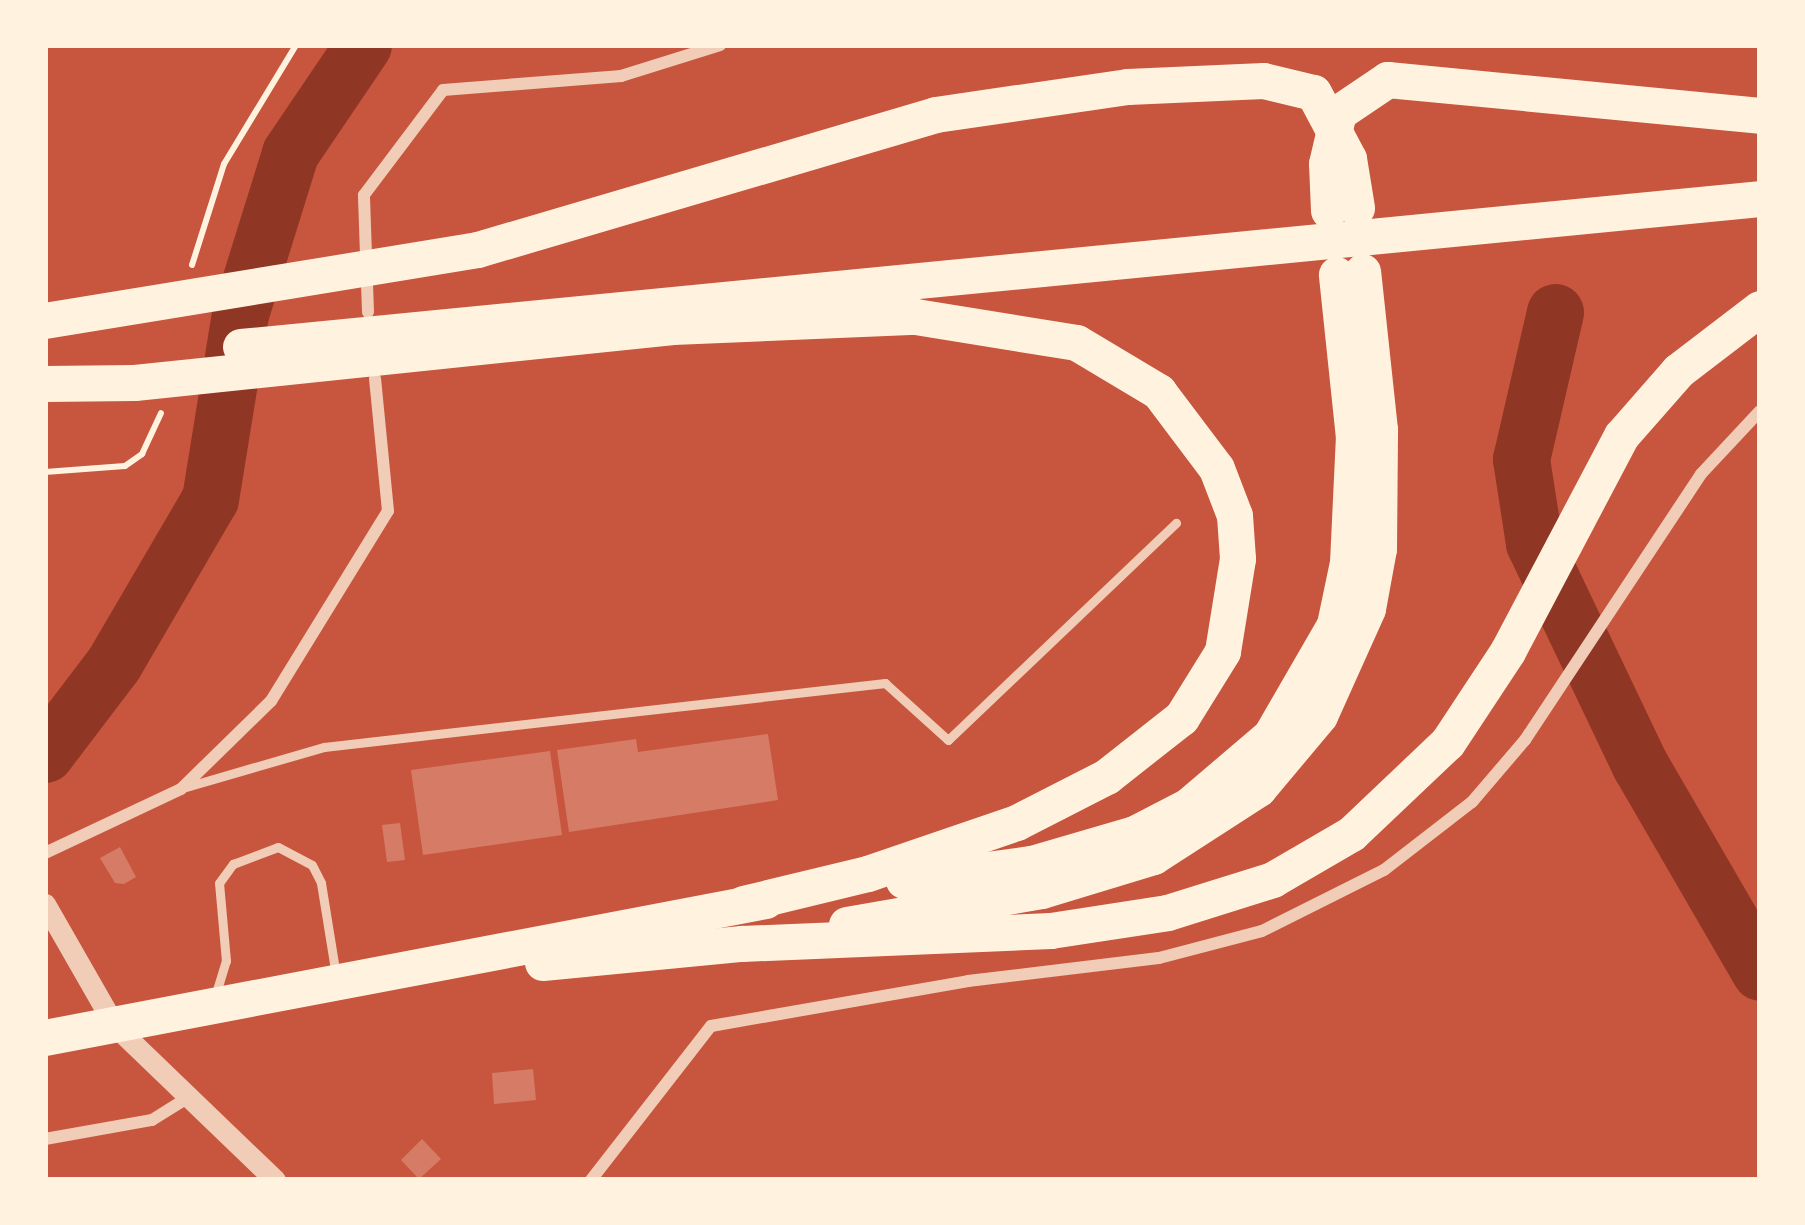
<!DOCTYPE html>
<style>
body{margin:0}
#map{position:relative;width:1805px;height:1225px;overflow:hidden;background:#c8553d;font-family:Rubik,sans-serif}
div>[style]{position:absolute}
.river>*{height:57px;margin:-28.5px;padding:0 28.5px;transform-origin:28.5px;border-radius:28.5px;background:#8f3625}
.building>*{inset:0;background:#d67c66}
.path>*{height:6px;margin:-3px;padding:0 3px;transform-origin:3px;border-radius:3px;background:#fff3e0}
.service>*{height:9px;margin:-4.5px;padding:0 4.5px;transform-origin:4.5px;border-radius:4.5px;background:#f1ccb7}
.minor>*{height:12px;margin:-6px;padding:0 6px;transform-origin:6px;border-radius:6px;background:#f1ccb7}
.tertiary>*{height:21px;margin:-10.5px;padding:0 10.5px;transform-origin:10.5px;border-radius:10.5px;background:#f1ccb7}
.motorway>*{height:36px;margin:-18px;padding:0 18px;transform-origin:18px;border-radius:18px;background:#fff3e0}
span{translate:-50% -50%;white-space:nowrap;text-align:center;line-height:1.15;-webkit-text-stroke:9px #fff3e0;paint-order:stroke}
.frame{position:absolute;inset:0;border:48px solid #fff3e0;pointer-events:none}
</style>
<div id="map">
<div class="river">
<div style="left:1555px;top:312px;width:151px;rotate:103deg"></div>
<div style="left:1521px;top:459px;width:85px;rotate:81.2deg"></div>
<div style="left:1534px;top:543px;width:246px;rotate:64.5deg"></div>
<div style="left:1640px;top:765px;width:239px;rotate:59.9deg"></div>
<div style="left:45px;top:754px;width:114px;rotate:-52.8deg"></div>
<div style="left:114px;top:663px;width:190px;rotate:-59.7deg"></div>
<div style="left:210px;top:499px;width:187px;rotate:-80.8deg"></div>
<div style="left:240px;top:314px;width:169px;rotate:-72.7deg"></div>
<div style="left:290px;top:153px;width:130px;rotate:-55.9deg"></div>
</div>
<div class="building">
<div style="clip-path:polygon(768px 734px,778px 800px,569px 832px,557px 750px,636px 739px,638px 752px)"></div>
<div style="clip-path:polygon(550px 751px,562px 835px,423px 855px,411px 770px)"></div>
<div style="clip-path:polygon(400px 823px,405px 860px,387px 862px,382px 825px)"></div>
<div style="clip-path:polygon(120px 847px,136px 877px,124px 884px,115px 883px,100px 858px)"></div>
<div style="clip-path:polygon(533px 1069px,536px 1100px,494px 1104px,492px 1073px)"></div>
<div style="clip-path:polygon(422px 1139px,441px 1159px,419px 1179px,401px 1160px)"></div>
</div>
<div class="path">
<div style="left:192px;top:265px;width:106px;rotate:-72.4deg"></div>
<div style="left:224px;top:164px;width:139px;rotate:-58.8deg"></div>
<div style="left:45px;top:472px;width:80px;rotate:-4.3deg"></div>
<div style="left:125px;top:466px;width:21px;rotate:-35deg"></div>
<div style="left:142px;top:454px;width:45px;rotate:-65.1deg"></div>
</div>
<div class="service">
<div style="left:186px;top:787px;width:144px;rotate:-16.2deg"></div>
<div style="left:324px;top:747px;width:565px;rotate:-6.51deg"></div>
<div style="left:885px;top:683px;width:85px;rotate:42.1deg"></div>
<div style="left:948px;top:740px;width:315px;rotate:-43.6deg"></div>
<div style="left:216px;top:993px;width:34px;rotate:-73deg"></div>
<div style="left:226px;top:961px;width:78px;rotate:-95.1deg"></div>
<div style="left:219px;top:883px;width:24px;rotate:-54deg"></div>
<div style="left:233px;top:864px;width:48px;rotate:-20.7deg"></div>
<div style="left:278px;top:847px;width:38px;rotate:28deg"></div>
<div style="left:312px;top:865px;width:20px;rotate:63deg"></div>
<div style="left:321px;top:883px;width:94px;rotate:80.8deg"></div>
</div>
<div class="minor">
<div style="left:368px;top:312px;width:117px;rotate:-92deg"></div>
<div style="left:364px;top:195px;width:131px;rotate:-53deg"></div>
<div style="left:443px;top:90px;width:179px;rotate:-4.5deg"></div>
<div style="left:621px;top:76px;width:104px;rotate:-17.4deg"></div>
<div style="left:45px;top:853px;width:150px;rotate:-25.2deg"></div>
<div style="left:181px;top:789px;width:126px;rotate:-44.4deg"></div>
<div style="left:271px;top:701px;width:223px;rotate:-58.4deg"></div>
<div style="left:388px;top:511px;width:133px;rotate:-95.6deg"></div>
<div style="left:45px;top:1139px;width:109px;rotate:-10.1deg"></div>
<div style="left:152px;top:1120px;width:38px;rotate:-32deg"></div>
<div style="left:591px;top:1180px;width:195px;rotate:-52.1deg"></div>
<div style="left:711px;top:1026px;width:261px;rotate:-9.9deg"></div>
<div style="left:968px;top:981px;width:192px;rotate:-6.9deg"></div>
<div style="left:1159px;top:958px;width:106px;rotate:-14.7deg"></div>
<div style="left:1262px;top:931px;width:136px;rotate:-26.6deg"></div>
<div style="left:1384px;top:870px;width:111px;rotate:-37.7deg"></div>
<div style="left:1472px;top:802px;width:82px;rotate:-49.5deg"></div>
<div style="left:1525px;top:740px;width:319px;rotate:-56.5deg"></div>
<div style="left:1701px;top:474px;width:86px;rotate:-46.9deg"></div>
</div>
<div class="tertiary">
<div style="left:45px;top:904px;width:141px;rotate:60.2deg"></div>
<div style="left:115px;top:1026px;width:222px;rotate:43.9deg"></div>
</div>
<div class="motorway">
<div style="left:1329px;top:211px;width:47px;rotate:-92.4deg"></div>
<div style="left:1327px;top:164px;width:52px;rotate:-76.8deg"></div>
<div style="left:1339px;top:113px;width:59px;rotate:-34deg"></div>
<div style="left:1388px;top:80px;width:374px;rotate:5.5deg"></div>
<div style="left:45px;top:321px;width:439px;rotate:-9.3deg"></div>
<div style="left:478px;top:250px;width:477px;rotate:-16.4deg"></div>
<div style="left:936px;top:115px;width:194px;rotate:-8.3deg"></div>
<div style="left:1128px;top:87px;width:136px;rotate:-2.5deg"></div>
<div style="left:1264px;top:81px;width:51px;rotate:13.5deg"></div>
<div style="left:1314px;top:93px;width:75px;rotate:62.1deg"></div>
<div style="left:1349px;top:159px;width:50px;rotate:80.7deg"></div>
<div style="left:241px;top:347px;width:1526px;rotate:-5.56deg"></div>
<div style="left:45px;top:384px;width:90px;rotate:-0.6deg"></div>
<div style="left:135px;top:383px;width:541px;rotate:-5.94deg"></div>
<div style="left:673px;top:327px;width:243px;rotate:-2.4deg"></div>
<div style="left:916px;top:317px;width:163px;rotate:9.2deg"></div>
<div style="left:1077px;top:343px;width:96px;rotate:30.9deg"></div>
<div style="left:1159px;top:392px;width:96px;rotate:53deg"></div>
<div style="left:1217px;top:469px;width:50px;rotate:69deg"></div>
<div style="left:1235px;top:516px;width:43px;rotate:86deg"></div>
<div style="left:1238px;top:559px;width:94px;rotate:99.2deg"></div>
<div style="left:1223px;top:652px;width:78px;rotate:121.8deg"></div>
<div style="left:1182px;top:718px;width:95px;rotate:141.8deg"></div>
<div style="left:1107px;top:777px;width:101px;rotate:152.9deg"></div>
<div style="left:1017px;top:823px;width:157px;rotate:161.1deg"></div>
<div style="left:868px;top:874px;width:128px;rotate:166.4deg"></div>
<div style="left:904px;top:881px;width:129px;rotate:-7.6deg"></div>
<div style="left:1032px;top:864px;width:107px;rotate:-16.2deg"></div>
<div style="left:1135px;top:834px;width:61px;rotate:-27.4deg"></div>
<div style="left:1189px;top:806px;width:108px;rotate:-40.5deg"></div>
<div style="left:1271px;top:736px;width:128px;rotate:-60deg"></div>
<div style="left:1335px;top:625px;width:63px;rotate:-78.2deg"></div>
<div style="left:1348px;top:563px;width:125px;rotate:-87.3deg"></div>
<div style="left:1354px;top:438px;width:164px;rotate:-96deg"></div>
<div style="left:847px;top:925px;width:198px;rotate:-9.9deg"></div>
<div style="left:1042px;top:891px;width:117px;rotate:-16.9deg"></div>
<div style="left:1154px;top:857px;width:125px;rotate:-32.9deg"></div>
<div style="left:1259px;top:789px;width:95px;rotate:-50.1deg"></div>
<div style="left:1320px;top:716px;width:117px;rotate:-65.8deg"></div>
<div style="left:1368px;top:609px;width:61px;rotate:-79.6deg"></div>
<div style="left:1379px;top:549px;width:119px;rotate:-89.5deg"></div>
<div style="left:1380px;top:430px;width:159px;rotate:-96.1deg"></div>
<div style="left:543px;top:963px;width:200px;rotate:-5.5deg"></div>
<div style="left:742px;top:944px;width:309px;rotate:-2.4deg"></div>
<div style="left:1051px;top:931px;width:118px;rotate:-8.7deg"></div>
<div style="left:1168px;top:913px;width:110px;rotate:-17.4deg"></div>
<div style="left:1273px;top:880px;width:91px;rotate:-30.2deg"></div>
<div style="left:1352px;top:834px;width:132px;rotate:-43.5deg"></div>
<div style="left:1448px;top:743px;width:109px;rotate:-56.6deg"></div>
<div style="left:1508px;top:652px;width:244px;rotate:-62.2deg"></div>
<div style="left:1622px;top:436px;width:86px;rotate:-48.8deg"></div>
<div style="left:1679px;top:371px;width:102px;rotate:-37.4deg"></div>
<div style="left:45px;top:1038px;width:734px;rotate:-10.76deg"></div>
</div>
<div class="frame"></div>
</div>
